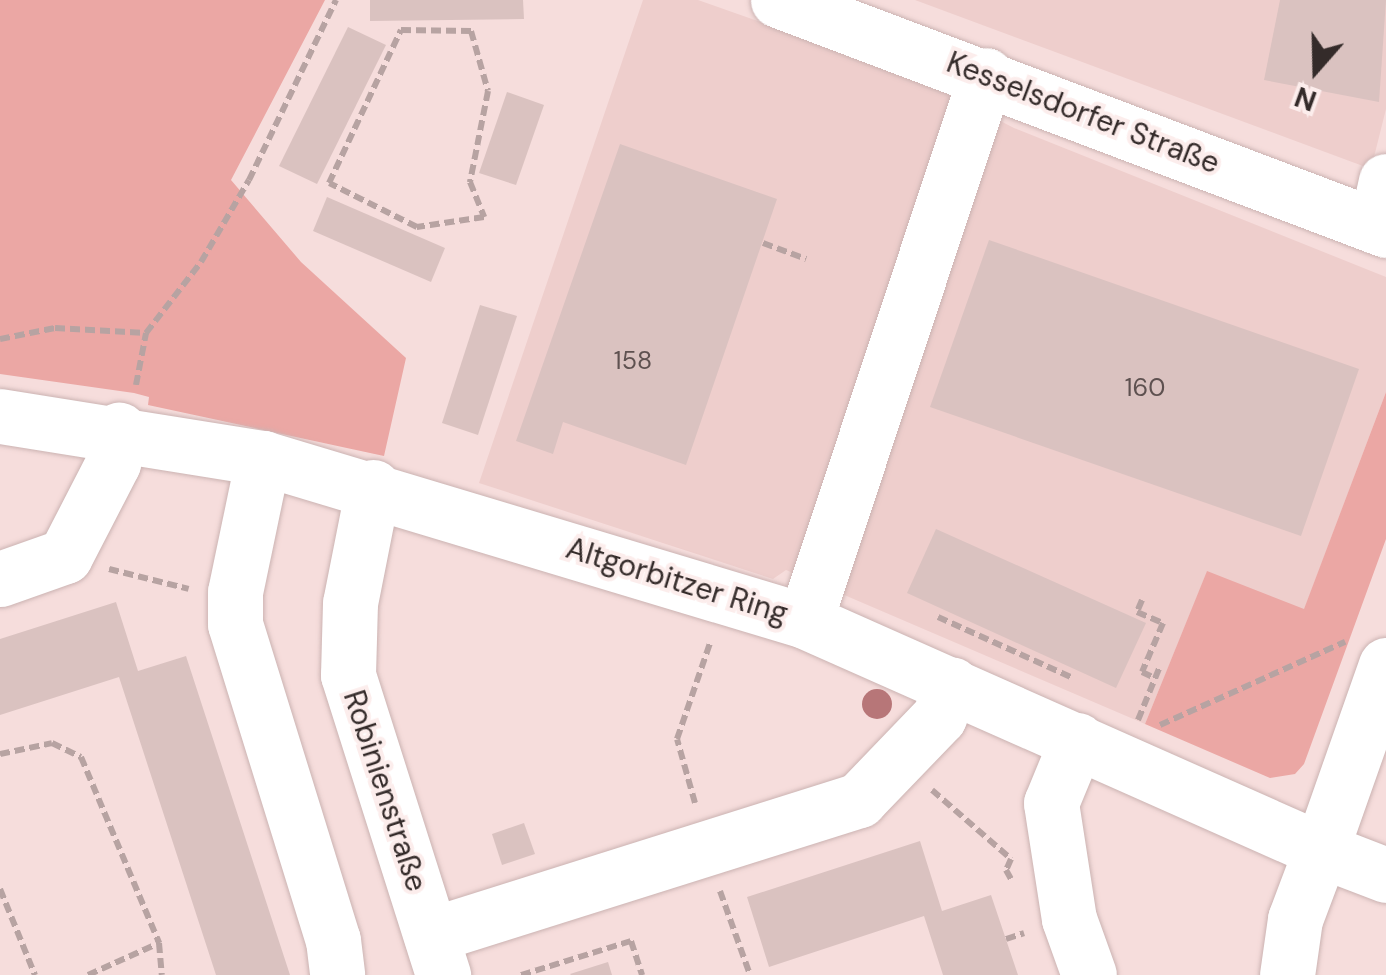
<!DOCTYPE html>
<meta charset="utf-8">
<style>
body{margin:0}
#map{position:relative;width:1386px;height:975px;overflow:hidden;background:#f6dddc;font-family:"DM Sans",sans-serif}
div>[style]{position:absolute}
.built>*{inset:0;background:#eececc}
.green>*{inset:0;background:#eba7a4}
.building>*{inset:0;background:#dac2c0}
.path>*{height:6px;margin-top:-3px;transform-origin:0;background:repeating-linear-gradient(90deg,#b7a3a2 0 10px,transparent 0 15px)}
.roads{filter:drop-shadow(0 0 2px #cbb3b2) drop-shadow(0 0 2px #cbb3b2)}
.minor>*{height:55px;margin:-27.5px;padding:0 27.5px;transform-origin:27.5px;border-radius:27.5px;background:#fff}
.major>*{height:55px;margin:-27.5px;padding:0 27.5px;transform-origin:27.5px;border-radius:27.5px;background:#fff}
.trees>*{width:30px;height:30px;margin:-15px;border-radius:50%;background:#b77678}
span{translate:-50% -50%;white-space:nowrap;text-align:center;line-height:1.15;-webkit-text-stroke:8px #fcedec;paint-order:stroke}
.number-label{font-size:25px;color:#5e5150}
.number-label span{-webkit-text-stroke-width:0}
.street-label{font-size:30px;color:#342b2a}
.north{position:absolute;left:1266px;top:20px;width:100px;height:100px;-webkit-text-stroke:8px #fcedec;paint-order:stroke;rotate:200deg;font-size:28px;font-weight:700;line-height:40px;text-align:center;color:#342b2a}
.north::after{content:'';display:block;margin:auto;width:35px;height:45px;background:#342b2a;clip-path:polygon(50% 0,100% 100%,50% 72%,0 100%)}
</style>
<div id="map">
<div class="built">
<div style="clip-path:polygon(643px 0,698px 0,906px 73px,1014px 128px,1386px 277px,1386px 392px,1304px 610px,1207px 572px,1145px 724px,786px 570px,773px 579px,479px 483px)"></div>
<div style="clip-path:polygon(915px 0,1386px 0,1386px 109px,1371px 169px)"></div>
</div>
<div class="green">
<div style="clip-path:polygon(0 0,325px 0,231px 180px,301px 262px,406px 358px,384px 456px,148px 405px,149px 397px,134px 393px,0 374px)"></div>
<div style="clip-path:polygon(1386px 392px,1386px 539px,1304px 764px,1295px 774px,1270px 778px,1145px 724px,1207px 571px,1304px 609px)"></div>
</div>
<div class="building">
<div style="clip-path:polygon(370px 0,523px 0,524px 19px,370px 21px)"></div>
<div style="clip-path:polygon(1280px 0,1386px 0,1379px 102px,1264px 80px)"></div>
<div style="clip-path:polygon(348px 27px,386px 45px,317px 184px,279px 166px)"></div>
<div style="clip-path:polygon(507px 92px,544px 105px,516px 185px,479px 173px)"></div>
<div style="clip-path:polygon(620px 144px,777px 199px,686px 465px,563px 422px,553px 454px,516px 441px)"></div>
<div style="clip-path:polygon(327px 197px,445px 248px,431px 282px,313px 231px)"></div>
<div style="clip-path:polygon(989px 240px,1359px 369px,1301px 536px,930px 407px)"></div>
<div style="clip-path:polygon(480px 305px,517px 316px,478px 435px,442px 423px)"></div>
<div style="clip-path:polygon(936px 529px,1146px 623px,1116px 688px,907px 593px)"></div>
<div style="clip-path:polygon(116px 602px,138px 671px,186px 656px,290px 975px,216px 975px,119px 677px,0 715px,0 639px)"></div>
<div style="clip-path:polygon(524px 823px,535px 854px,502px 865px,492px 834px)"></div>
<div style="clip-path:polygon(920px 841px,942px 911px,991px 895px,1018px 975px,943px 975px,924px 916px,769px 967px,747px 897px)"></div>
<div style="clip-path:polygon(608px 962px,612px 975px,571px 975px,570px 974px)"></div>
</div>
<div class="path">
<div style="left:401px;top:30px;width:70px;rotate:0.8deg"></div>
<div style="left:471px;top:31px;width:62px;rotate:74.2deg"></div>
<div style="left:488px;top:91px;width:93px;rotate:101.2deg"></div>
<div style="left:470px;top:182px;width:38px;rotate:68deg"></div>
<div style="left:484px;top:217px;width:68px;rotate:171.5deg"></div>
<div style="left:417px;top:227px;width:98px;rotate:-153.4deg"></div>
<div style="left:329px;top:183px;width:169px;rotate:-64.8deg"></div>
<div style="left:763px;top:243px;width:46px;rotate:20.4deg"></div>
<div style="left:0;top:339px;width:56px;rotate:-11.3deg"></div>
<div style="left:55px;top:328px;width:91px;rotate:3.1deg"></div>
<div style="left:146px;top:333px;width:90px;rotate:-52.2deg"></div>
<div style="left:201px;top:262px;width:95px;rotate:-59.7deg"></div>
<div style="left:249px;top:180px;width:200px;rotate:-64.2deg"></div>
<div style="left:136px;top:385px;width:53px;rotate:-79.1deg"></div>
<div style="left:109px;top:569px;width:82px;rotate:14deg"></div>
<div style="left:1142px;top:600px;width:13px;rotate:113deg"></div>
<div style="left:1137px;top:612px;width:28px;rotate:23deg"></div>
<div style="left:1163px;top:623px;width:53px;rotate:113.2deg"></div>
<div style="left:1142px;top:672px;width:14px;rotate:25deg"></div>
<div style="left:938px;top:617px;width:148px;rotate:24.3deg"></div>
<div style="left:1138px;top:720px;width:58px;rotate:-67.8deg"></div>
<div style="left:1160px;top:725px;width:203px;rotate:-24.2deg"></div>
<div style="left:0;top:754px;width:53px;rotate:-11.9deg"></div>
<div style="left:52px;top:743px;width:32px;rotate:26deg"></div>
<div style="left:81px;top:757px;width:202px;rotate:67.2deg"></div>
<div style="left:159px;top:943px;width:32px;rotate:85deg"></div>
<div style="left:932px;top:790px;width:105px;rotate:41.1deg"></div>
<div style="left:1011px;top:859px;width:12px;rotate:114deg"></div>
<div style="left:1006px;top:870px;width:10px;rotate:61deg"></div>
<div style="left:695px;top:803px;width:66px;rotate:-105.7deg"></div>
<div style="left:677px;top:739px;width:102px;rotate:-71deg"></div>
<div style="left:0;top:889px;width:93px;rotate:67.9deg"></div>
<div style="left:720px;top:891px;width:89px;rotate:70.3deg"></div>
<div style="left:1006px;top:939px;width:19px;rotate:-18deg"></div>
<div style="left:88px;top:975px;width:78px;rotate:-24.3deg"></div>
<div style="left:521px;top:975px;width:115px;rotate:-17.2deg"></div>
<div style="left:631px;top:941px;width:36px;rotate:72deg"></div>
</div>
<div class="roads">
<div class="minor">
<div style="left:1376px;top:226px;width:46px;rotate:-77.5deg"></div>
<div style="left:0;top:416px;width:266px;rotate:9.1deg"></div>
<div style="left:263px;top:458px;width:566px;rotate:16.74deg"></div>
<div style="left:805px;top:621px;width:565px;rotate:23.93deg"></div>
<div style="left:1321px;top:850px;width:74px;rotate:110.6deg"></div>
<div style="left:1295px;top:919px;width:57px;rotate:98.1deg"></div>
<div style="left:263px;top:458px;width:137px;rotate:101.8deg"></div>
<div style="left:235px;top:592px;width:32px;rotate:90deg"></div>
<div style="left:235px;top:624px;width:331px;rotate:72.8deg"></div>
<div style="left:333px;top:940px;width:35px;rotate:83deg"></div>
<div style="left:373px;top:487px;width:118px;rotate:101.2deg"></div>
<div style="left:350px;top:603px;width:72px;rotate:91.6deg"></div>
<div style="left:348px;top:675px;width:315px;rotate:72.4deg"></div>
<div style="left:0;top:579px;width:69px;rotate:-19.5deg"></div>
<div style="left:65px;top:556px;width:105px;rotate:-62.7deg"></div>
<div style="left:113px;top:463px;width:34px;rotate:-80deg"></div>
<div style="left:805px;top:621px;width:575px;rotate:-71.66deg"></div>
<div style="left:1386px;top:665px;width:196px;rotate:109.4deg"></div>
<div style="left:1321px;top:850px;width:70px;rotate:21deg"></div>
<div style="left:1077px;top:740px;width:68px;rotate:112.4deg"></div>
<div style="left:1051px;top:803px;width:117px;rotate:81.2deg"></div>
<div style="left:1069px;top:919px;width:59px;rotate:70.3deg"></div>
<div style="left:431px;top:935px;width:449px;rotate:-17.5deg"></div>
<div style="left:859px;top:800px;width:115px;rotate:-46.1deg"></div>
<div style="left:939px;top:717px;width:35px;rotate:-68deg"></div>
</div>
<div class="major">
<div style="left:778px;top:0;width:650px;rotate:20.72deg"></div>
</div>
</div>
<div class="trees">
<div style="left:877px;top:704px"></div>
</div>
<div class="number-label">
<span style="left:633px;top:361px">158</span>
<span style="left:1145px;top:388px">160</span>
</div>
<div class="street-label">
<span style="left:1083px;top:113px;rotate:21deg">Kesselsdorfer Straße</span>
<span style="left:677px;top:581px;rotate:17deg">Altgorbitzer Ring</span>
<span style="left:385px;top:791px;rotate:72deg">Robinienstraße</span>
</div>
<div class="north">N</div>
</div>
